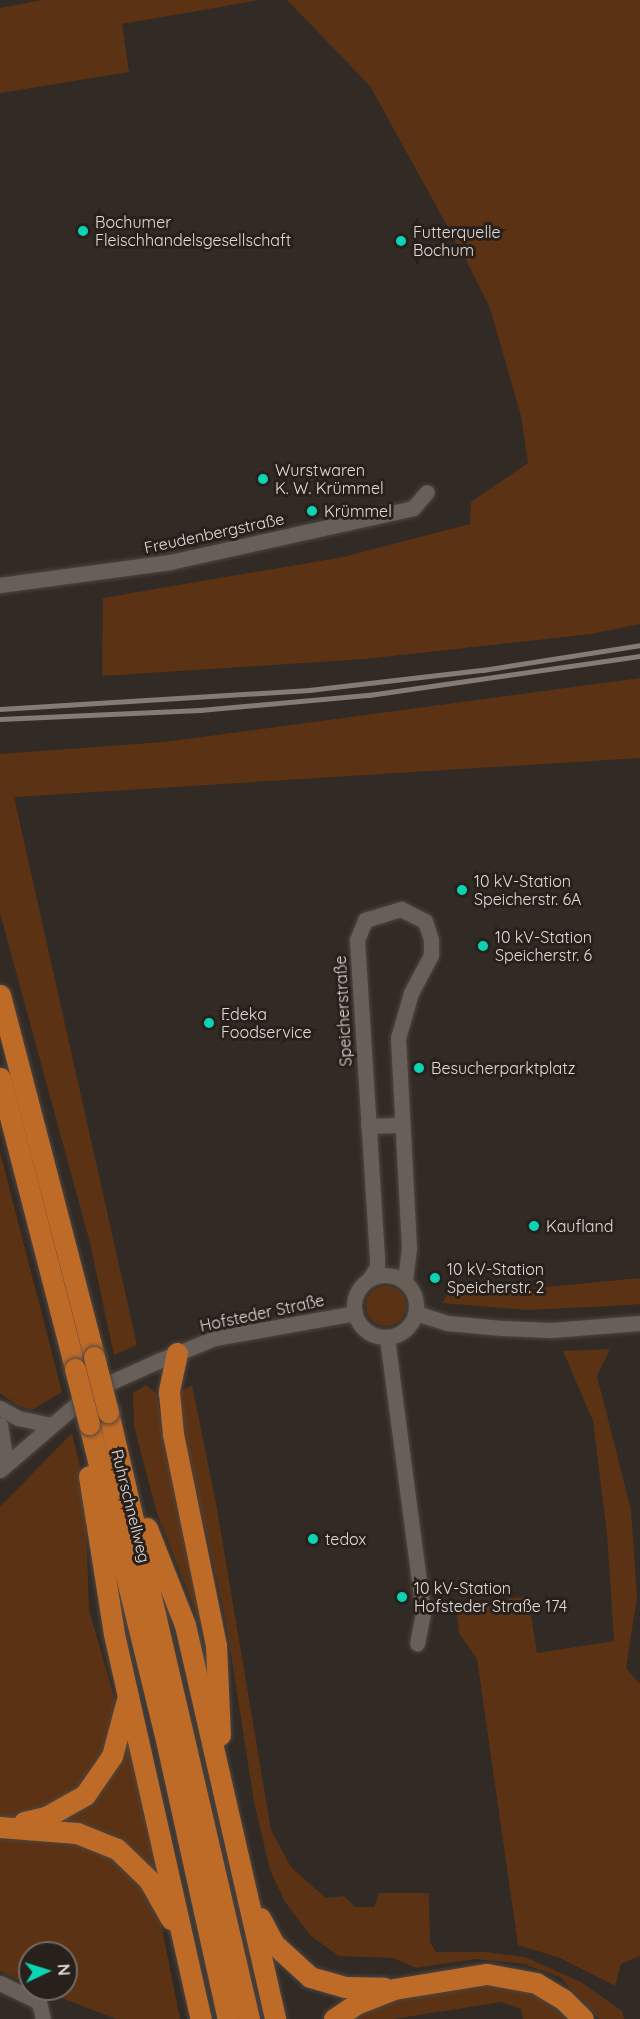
<!DOCTYPE html>
<meta charset="utf-8">
<style>
body{margin:0}
#map{position:relative;width:640px;height:2019px;overflow:hidden;background:#322a24;font-family:Quicksand,sans-serif}
div>[style]{position:absolute}
.green>*{inset:0;background:#5b3213}
.round{border-radius:50%}
.roads{filter:drop-shadow(0 0 2px #4d4642) drop-shadow(0 0 2px #4d4642)}
.minor>*{height:15px;margin:-7.5px;padding:0 7.5px;transform-origin:7.5px;border-radius:7.5px;background:#695f59}
.minor>.ring{margin:-7.5px;padding:0;box-sizing:content-box;background:none;border:15px solid #695f59;border-radius:50%}
.highway>*{height:21px;margin:-10.5px;padding:0 10.5px;transform-origin:10.5px;border-radius:10.5px;background:#bf6b28}
.rail>*{height:4.5px;margin:-2.25px;padding:0 2.25px;transform-origin:2.25px;border-radius:2.25px;background:#827b76}
.bridges{filter:drop-shadow(0 0 2px #4d4642) drop-shadow(0 0 2px #4d4642)}
.highway-bridge>*{height:21px;margin:-10.5px;padding:0 10.5px;transform-origin:10.5px;border-radius:10.5px;background:#bf6b28}
.dots>*{width:16px;height:16px;translate:-50% -50%;box-sizing:border-box;border:3px solid #28201b;border-radius:50%}
span{translate:-50% -50%;white-space:nowrap;text-align:center;line-height:1.15;-webkit-text-stroke:6px #28201b;paint-order:stroke}
.poi-label{font-size:16px;color:#e0dad7}
.left{translate:0 -50%;text-align:left}
.street-label{font-size:16px;color:#e0dad7}
.north{position:absolute;left:18px;top:1941px;width:60px;height:60px;box-sizing:border-box;background:#28201b;border:2px solid #726a66;border-radius:50%;rotate:86deg;font-size:16px;font-weight:700;line-height:24px;text-align:center;color:#e0dad7}
.north::after{content:'';display:block;margin:auto;width:21px;height:27px;background:#09d5b5;clip-path:polygon(50% 0,100% 100%,50% 72%,0 100%)}
</style>
<div id="map">
<div class="green">
<div style="clip-path:polygon(42px 0,260px 0,122px 24px,129px 72px,0 93px,0 8px)"></div>
<div style="clip-path:polygon(287px 0,640px 0,640px 624px,591px 634px,365px 659px,102px 676px,103px 598px,343px 557px,470px 524px,471px 502px,528px 463px,521px 416px,490px 308px,466px 260px,370px 86px)"></div>
<div style="clip-path:polygon(640px 678px,640px 758px,14px 797px,137px 1345px,114px 1355px,90px 1243px,0 913px,0 754px,164px 742px)"></div>
<div style="clip-path:polygon(0 1152px,62px 1392px,32px 1410px,18px 1406px,0 1393px)"></div>
<div style="clip-path:polygon(640px 1278px,640px 1304px,630px 1305px,527px 1310px,442px 1303px,452px 1287px,453px 1296px)"></div>
<div class="round" style="left:366px;top:1286px;width:40px;height:40px"></div>
<div style="clip-path:polygon(610px 1349px,597px 1376px,631px 1510px,637px 1597px,626px 1668px,640px 1684px,640px 1956px,621px 1964px,615px 1986px,560px 1958px,518px 1945px,477px 1659px,459px 1633px,456px 1607px,528px 1596px,537px 1653px,614px 1641px,607px 1534px,593px 1421px,563px 1351px)"></div>
<div style="clip-path:polygon(146px 1385px,156px 1393px,206px 1639px,156px 1510px,134px 1426px,133px 1393px)"></div>
<div style="clip-path:polygon(192px 1385px,216px 1503px,271px 1830px,291px 1867px,326px 1898px,344px 1896px,355px 1907px,374px 1907px,379px 1893px,429px 1893px,430px 1942px,436px 1952px,486px 1952px,525px 1957px,581px 1982px,622px 2011px,624px 2019px,599px 2019px,560px 1977px,524px 1964px,475px 1959px,416px 1968px,393px 1958px,339px 1956px,311px 1936px,285px 1902px,270px 1870px,254px 1802px,225px 1616px,178px 1408px,180px 1392px)"></div>
<div style="clip-path:polygon(72px 1433px,85px 1488px,89px 1610px,127px 1741px,159px 1876px,150px 1868px,180px 2019px,116px 2019px,38px 1989px,66px 1989px,66px 1953px,30px 1953px,30px 1985px,0 1971px,0 1507px)"></div>
<div style="clip-path:polygon(479px 1985px,512px 1988px,543px 1998px,567px 2019px,523px 2019px,521px 2009px,501px 2002px,394px 2019px,350px 2019px,392px 2001px)"></div>
</div>
<div class="roads">
<div class="minor">
<div style="left:0;top:585px;width:172px;rotate:-7.7deg"></div>
<div style="left:170px;top:562px;width:249px;rotate:-12.5deg"></div>
<div style="left:413px;top:508px;width:21px;rotate:-49deg"></div>
<div style="left:368px;top:1126px;width:34px;rotate:-2deg"></div>
<div class="ring" style="left:354px;top:1275px;width:47px;height:47px"></div>
<div style="left:369px;top:1279px;width:14px;rotate:-56deg"></div>
<div style="left:377px;top:1267px;width:9px;rotate:-90deg"></div>
<div style="left:377px;top:1258px;width:319px;rotate:-93.6deg"></div>
<div style="left:357px;top:940px;width:22px;rotate:-68deg"></div>
<div style="left:365px;top:920px;width:38px;rotate:-17deg"></div>
<div style="left:401px;top:909px;width:27px;rotate:27deg"></div>
<div style="left:425px;top:921px;width:20px;rotate:72deg"></div>
<div style="left:431px;top:940px;width:15px;rotate:90deg"></div>
<div style="left:431px;top:955px;width:43px;rotate:117.8deg"></div>
<div style="left:411px;top:993px;width:47px;rotate:106.1deg"></div>
<div style="left:398px;top:1038px;width:210px;rotate:87deg"></div>
<div style="left:409px;top:1248px;width:33px;rotate:97deg"></div>
<div style="left:416px;top:1313px;width:33px;rotate:18deg"></div>
<div style="left:447px;top:1323px;width:55px;rotate:5.2deg"></div>
<div style="left:502px;top:1328px;width:49px;rotate:2.3deg"></div>
<div style="left:551px;top:1330px;width:89px;rotate:-4.5deg"></div>
<div style="left:387px;top:1338px;width:277px;rotate:82.5deg"></div>
<div style="left:423px;top:1613px;width:31px;rotate:101deg"></div>
<div style="left:0;top:1408px;width:21px;rotate:29deg"></div>
<div style="left:18px;top:1418px;width:34px;rotate:12deg"></div>
<div style="left:0;top:1425px;width:38px;rotate:81deg"></div>
<div style="left:0;top:1470px;width:95px;rotate:-40.7deg"></div>
<div style="left:72px;top:1408px;width:45px;rotate:-34deg"></div>
<div style="left:109px;top:1383px;width:54px;rotate:-24.2deg"></div>
<div style="left:158px;top:1361px;width:61px;rotate:-22deg"></div>
<div style="left:215px;top:1338px;width:142px;rotate:-10.1deg"></div>
<div style="left:0;top:1983px;width:43px;rotate:26deg"></div>
<div style="left:39px;top:2002px;width:17px;rotate:77deg"></div>
</div>
<div class="highway">
<div style="left:0;top:995px;width:374px;rotate:75.4deg"></div>
<div style="left:0;top:1078px;width:301px;rotate:75.5deg"></div>
<div style="left:177px;top:1353px;width:40px;rotate:102deg"></div>
<div style="left:169px;top:1392px;width:42px;rotate:84.6deg"></div>
<div style="left:173px;top:1434px;width:215px;rotate:78.5deg"></div>
<div style="left:216px;top:1645px;width:90px;rotate:87.5deg"></div>
<div style="left:108px;top:1412px;width:623px;rotate:76.92deg"></div>
<div style="left:89px;top:1424px;width:316px;rotate:76.3deg"></div>
<div style="left:164px;top:1731px;width:295px;rotate:77.5deg"></div>
<div style="left:89px;top:1476px;width:160px;rotate:81deg"></div>
<div style="left:114px;top:1634px;width:395px;rotate:77.3deg"></div>
<div style="left:147px;top:1528px;width:104px;rotate:68.6deg"></div>
<div style="left:185px;top:1625px;width:404px;rotate:77.1deg"></div>
<div style="left:24px;top:1822px;width:23px;rotate:-13deg"></div>
<div style="left:46px;top:1817px;width:45px;rotate:-29.4deg"></div>
<div style="left:85px;top:1795px;width:47px;rotate:-55.3deg"></div>
<div style="left:112px;top:1756px;width:58px;rotate:-75deg"></div>
<div style="left:0;top:1827px;width:77px;rotate:4.5deg"></div>
<div style="left:77px;top:1833px;width:43px;rotate:21.8deg"></div>
<div style="left:117px;top:1849px;width:45px;rotate:44.1deg"></div>
<div style="left:149px;top:1880px;width:45px;rotate:60.6deg"></div>
<div style="left:260px;top:1918px;width:30px;rotate:62deg"></div>
<div style="left:274px;top:1944px;width:49px;rotate:42.5deg"></div>
<div style="left:310px;top:1977px;width:36px;rotate:16deg"></div>
<div style="left:345px;top:1987px;width:39px;rotate:1deg"></div>
<div style="left:334px;top:2019px;width:27px;rotate:-34deg"></div>
<div style="left:356px;top:2004px;width:41px;rotate:-21.5deg"></div>
<div style="left:394px;top:1989px;width:94px;rotate:-9.2deg"></div>
<div style="left:487px;top:1974px;width:50px;rotate:10.4deg"></div>
<div style="left:536px;top:1983px;width:31px;rotate:31deg"></div>
<div style="left:563px;top:1999px;width:28px;rotate:45deg"></div>
</div>
</div>
<div class="rail">
<div style="left:0;top:709px;width:310px;rotate:-3.5deg"></div>
<div style="left:309px;top:690px;width:175px;rotate:-6.6deg"></div>
<div style="left:483px;top:670px;width:159px;rotate:-9deg"></div>
<div style="left:0;top:719px;width:200px;rotate:-2.6deg"></div>
<div style="left:200px;top:710px;width:170px;rotate:-5.1deg"></div>
<div style="left:369px;top:695px;width:274px;rotate:-8.2deg"></div>
</div>
<div class="bridges">
<div class="highway-bridge">
<div style="left:94px;top:1357px;width:57px;rotate:75.7deg"></div>
<div style="left:75px;top:1369px;width:57px;rotate:75.7deg"></div>
</div>
</div>
<div class="dots">
<div style="left:83px;top:231px;background:#09d5b5"></div>
<div style="left:401px;top:241px;background:#09d5b5"></div>
<div style="left:263px;top:479px;background:#09d5b5"></div>
<div style="left:312px;top:511px;background:#09d5b5"></div>
<div style="left:462px;top:890px;background:#09d5b5"></div>
<div style="left:483px;top:946px;background:#09d5b5"></div>
<div style="left:209px;top:1023px;background:#09d5b5"></div>
<div style="left:419px;top:1068px;background:#09d5b5"></div>
<div style="left:534px;top:1226px;background:#09d5b5"></div>
<div style="left:435px;top:1278px;background:#09d5b5"></div>
<div style="left:313px;top:1539px;background:#09d5b5"></div>
<div style="left:402px;top:1597px;background:#09d5b5"></div>
</div>
<div class="poi-label">
<span class="left" style="left:95px;top:231px">Bochumer<br>Fleischhandelsgesellschaft</span>
<span class="left" style="left:413px;top:241px">Futterquelle<br>Bochum</span>
<span class="left" style="left:275px;top:479px">Wurstwaren<br>K. W. Krümmel</span>
<span class="left" style="left:324px;top:511px">Krümmel</span>
<span class="left" style="left:474px;top:890px">10 kV-Station<br>Speicherstr. 6A</span>
<span class="left" style="left:495px;top:946px">10 kV-Station<br>Speicherstr. 6</span>
<span class="left" style="left:221px;top:1023px">Edeka<br>Foodservice</span>
<span class="left" style="left:431px;top:1068px">Besucherparktplatz</span>
<span class="left" style="left:546px;top:1226px">Kaufland</span>
<span class="left" style="left:447px;top:1278px">10 kV-Station<br>Speicherstr. 2</span>
<span class="left" style="left:325px;top:1539px">tedox</span>
<span class="left" style="left:414px;top:1597px">10 kV-Station<br>Hofsteder Straße 174</span>
</div>
<div class="street-label">
<span style="left:214px;top:533px;rotate:-12deg">Freudenbergstraße</span>
<span style="left:343px;top:1011px;rotate:-93deg">Speicherstraße</span>
<span style="left:262px;top:1313px;rotate:-12deg">Hofsteder Straße</span>
<span style="left:131px;top:1506px;rotate:76deg">Ruhrschnellweg</span>
</div>
<div class="north">N</div>
</div>
